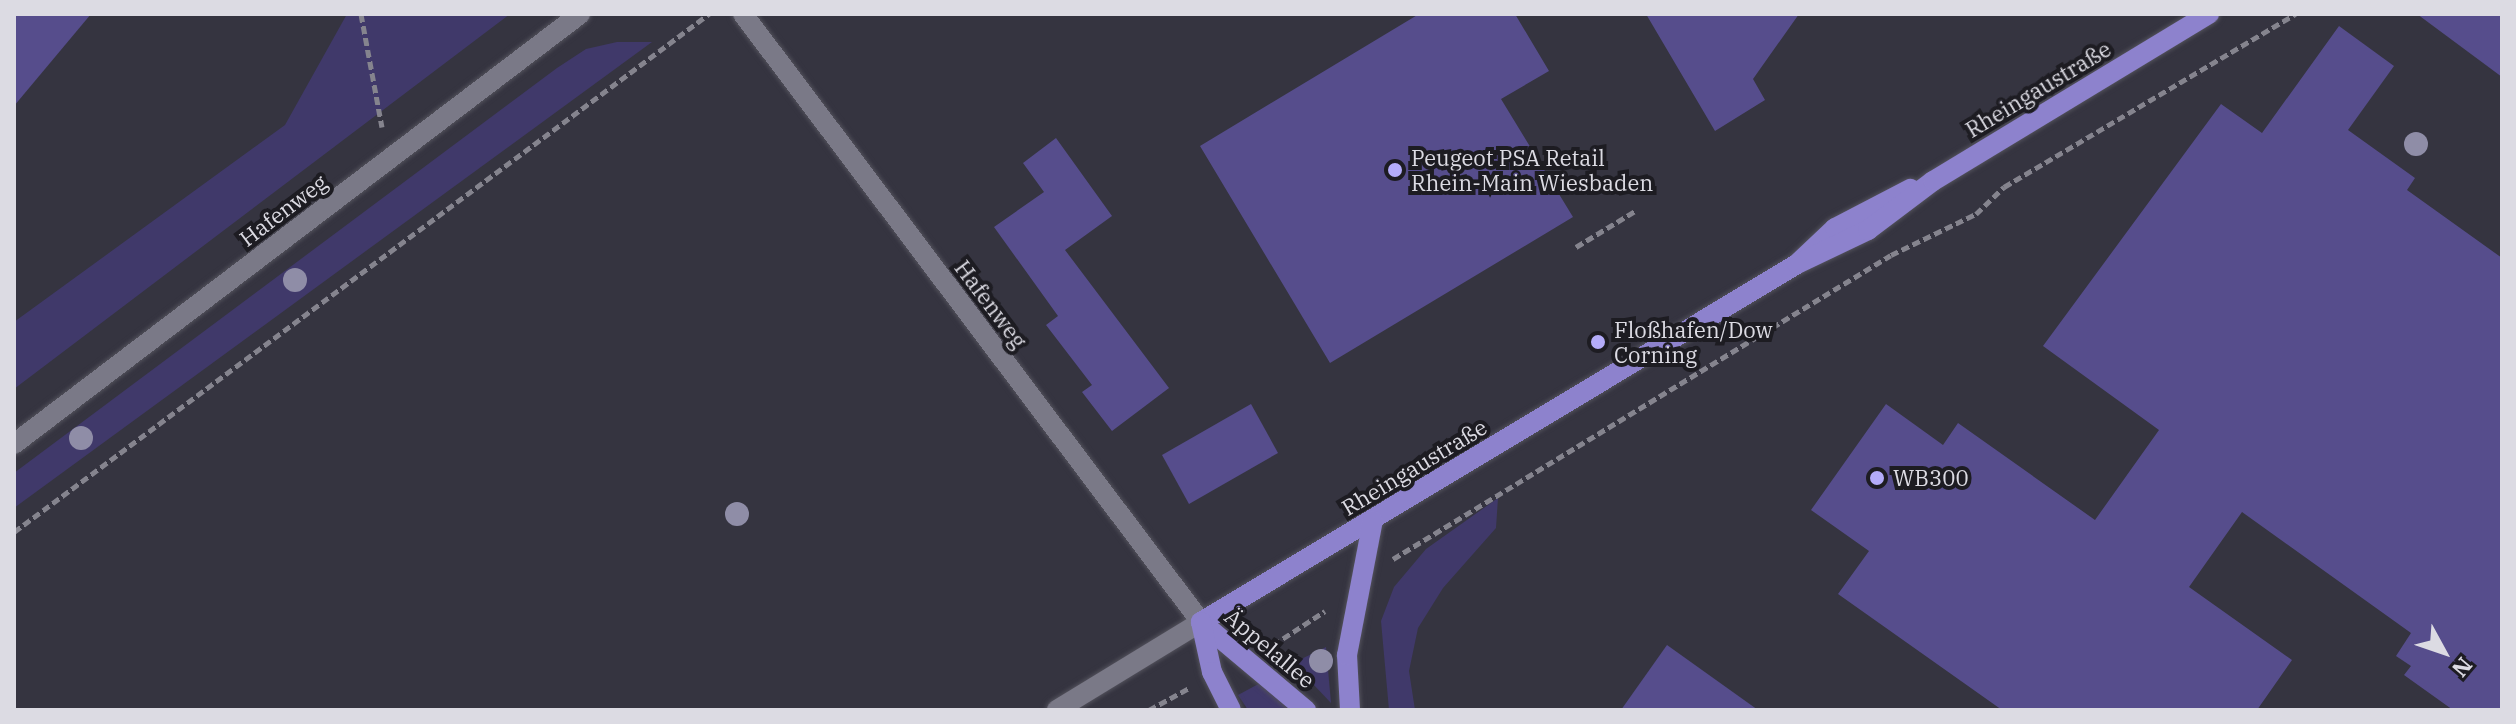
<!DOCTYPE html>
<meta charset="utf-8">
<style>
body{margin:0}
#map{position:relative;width:2516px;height:724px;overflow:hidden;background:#353440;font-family:"IBM Plex Serif",serif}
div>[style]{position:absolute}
.green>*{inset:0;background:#40396a}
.building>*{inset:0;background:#564d8c}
.path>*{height:5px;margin-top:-2.5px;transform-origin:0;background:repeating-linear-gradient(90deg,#85848e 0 8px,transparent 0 12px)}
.roads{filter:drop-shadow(0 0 2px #52515b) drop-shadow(0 0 2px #52515b)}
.minor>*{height:20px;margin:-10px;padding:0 10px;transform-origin:10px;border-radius:10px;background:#7a7987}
.major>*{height:20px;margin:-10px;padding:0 10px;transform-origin:10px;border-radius:10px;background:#8d82cd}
.trees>*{width:24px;height:24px;margin:-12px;border-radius:50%;background:#8f8da7}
.dots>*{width:22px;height:22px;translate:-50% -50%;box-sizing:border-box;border:4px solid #1d1c22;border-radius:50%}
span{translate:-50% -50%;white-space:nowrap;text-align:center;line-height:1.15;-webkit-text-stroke:8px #1d1c22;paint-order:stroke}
.street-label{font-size:22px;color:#dcdbe3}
.poi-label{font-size:22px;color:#dcdbe3}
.left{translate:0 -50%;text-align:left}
.frame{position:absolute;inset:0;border:16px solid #dcdbe3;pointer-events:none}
.north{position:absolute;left:2404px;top:612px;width:80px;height:80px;-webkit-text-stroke:6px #1d1c22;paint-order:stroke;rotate:130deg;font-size:22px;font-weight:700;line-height:32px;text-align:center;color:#dcdbe3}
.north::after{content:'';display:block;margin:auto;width:28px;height:36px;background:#dcdbe3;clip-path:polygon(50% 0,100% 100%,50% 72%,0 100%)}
</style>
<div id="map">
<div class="green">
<div style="clip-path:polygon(347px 14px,510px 14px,14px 389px,14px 322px,285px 125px)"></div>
<div style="clip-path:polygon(617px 42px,652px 42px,14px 508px,14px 473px,557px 68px,586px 49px)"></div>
<div style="clip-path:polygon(1498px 498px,1496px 528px,1443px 588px,1418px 628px,1409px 671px,1415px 710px,1389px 710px,1381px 621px,1394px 587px,1426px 549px)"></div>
<div style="clip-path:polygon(1326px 647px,1331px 703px,1293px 663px)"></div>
<div style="clip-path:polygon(1264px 681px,1289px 710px,1248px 710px,1238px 695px)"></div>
</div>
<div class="building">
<div style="clip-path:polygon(14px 14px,91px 14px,14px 106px)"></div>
<div style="clip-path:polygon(1419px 14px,1515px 14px,1549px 71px,1501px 99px,1573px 217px,1330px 363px,1200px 146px)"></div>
<div style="clip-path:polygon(1646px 14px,1799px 14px,1753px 79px,1765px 100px,1715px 131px)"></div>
<div style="clip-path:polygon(2417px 14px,2502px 14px,2502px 77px)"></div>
<div style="clip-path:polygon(2339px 26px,2394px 66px,2348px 130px,2415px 178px,2407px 190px,2502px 258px,2502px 710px,2453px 710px,2404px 675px,2411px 666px,2396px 656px,2411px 633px,2242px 512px,2189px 587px,2292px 660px,2257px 710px,2002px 710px,1838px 594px,1869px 551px,1811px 510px,1886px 404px,1943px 445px,1958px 423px,2095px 520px,2159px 430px,2043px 346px,2221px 104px,2262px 133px)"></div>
<div style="clip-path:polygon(1056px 138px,1112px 216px,1065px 250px,1169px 388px,1112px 431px,1082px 392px,1092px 385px,1046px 325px,1058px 316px,994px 227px,1044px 192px,1023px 163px)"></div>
<div style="clip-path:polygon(1251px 404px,1278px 453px,1189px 504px,1162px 455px)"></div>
<div style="clip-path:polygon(1667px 645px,1758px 710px,1621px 710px)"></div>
</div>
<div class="path">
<div style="left:361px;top:14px;width:115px;rotate:79.5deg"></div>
<div style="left:1576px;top:247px;width:69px;rotate:-31.4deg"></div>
<div style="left:14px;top:532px;width:867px;rotate:-36.7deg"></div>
<div style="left:1393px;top:559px;width:583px;rotate:-31.4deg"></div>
<div style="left:1891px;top:255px;width:94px;rotate:-25.8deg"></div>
<div style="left:1976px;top:214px;width:39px;rotate:-44deg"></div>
<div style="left:2004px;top:187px;width:339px;rotate:-30.7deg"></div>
<div style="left:1273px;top:645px;width:62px;rotate:-33.2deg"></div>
<div style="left:1149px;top:710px;width:46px;rotate:-28.8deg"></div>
</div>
<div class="roads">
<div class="minor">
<div style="left:743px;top:14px;width:761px;rotate:53.01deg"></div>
<div style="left:1201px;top:622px;width:169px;rotate:148.6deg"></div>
<div style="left:14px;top:444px;width:711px;rotate:-37.22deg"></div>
</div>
<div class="major">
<div style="left:1798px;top:263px;width:51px;rotate:-43.4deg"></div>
<div style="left:1835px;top:228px;width:85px;rotate:-27.5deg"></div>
<div style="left:1201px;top:622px;width:695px;rotate:-30.99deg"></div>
<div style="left:1797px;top:264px;width:79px;rotate:-25.6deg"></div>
<div style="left:1868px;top:230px;width:81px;rotate:-37deg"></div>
<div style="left:1933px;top:181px;width:323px;rotate:-31.2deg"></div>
<div style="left:1201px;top:622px;width:137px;rotate:40deg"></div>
<div style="left:1201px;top:622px;width:51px;rotate:77.6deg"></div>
<div style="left:1212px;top:672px;width:42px;rotate:63.4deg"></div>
<div style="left:1350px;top:710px;width:55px;rotate:-93.1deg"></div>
<div style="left:1347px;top:655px;width:137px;rotate:-79.1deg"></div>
</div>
</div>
<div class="trees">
<div style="left:2416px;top:144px"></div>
<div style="left:295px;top:280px"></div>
<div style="left:81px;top:438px"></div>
<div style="left:737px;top:514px"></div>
<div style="left:1321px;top:661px"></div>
</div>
<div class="dots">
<div style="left:1395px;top:170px;background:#b4acf9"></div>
<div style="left:1598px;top:342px;background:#b4acf9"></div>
<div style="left:1877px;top:478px;background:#b4acf9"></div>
</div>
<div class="street-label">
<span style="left:2038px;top:89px;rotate:-31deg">Rheingaustraße</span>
<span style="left:283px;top:210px;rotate:-37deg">Hafenweg</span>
<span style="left:991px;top:304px;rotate:53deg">Hafenweg</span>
<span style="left:1414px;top:467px;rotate:-31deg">Rheingaustraße</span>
<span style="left:1270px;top:648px;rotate:40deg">Äppelallee</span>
</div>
<div class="poi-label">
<span class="left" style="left:1411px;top:170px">Peugeot PSA Retail<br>Rhein-Main Wiesbaden</span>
<span class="left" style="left:1614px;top:342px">Floßhafen/Dow<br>Corning</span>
<span class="left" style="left:1893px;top:478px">WB300</span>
</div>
<div class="frame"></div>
<div class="north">N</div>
</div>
